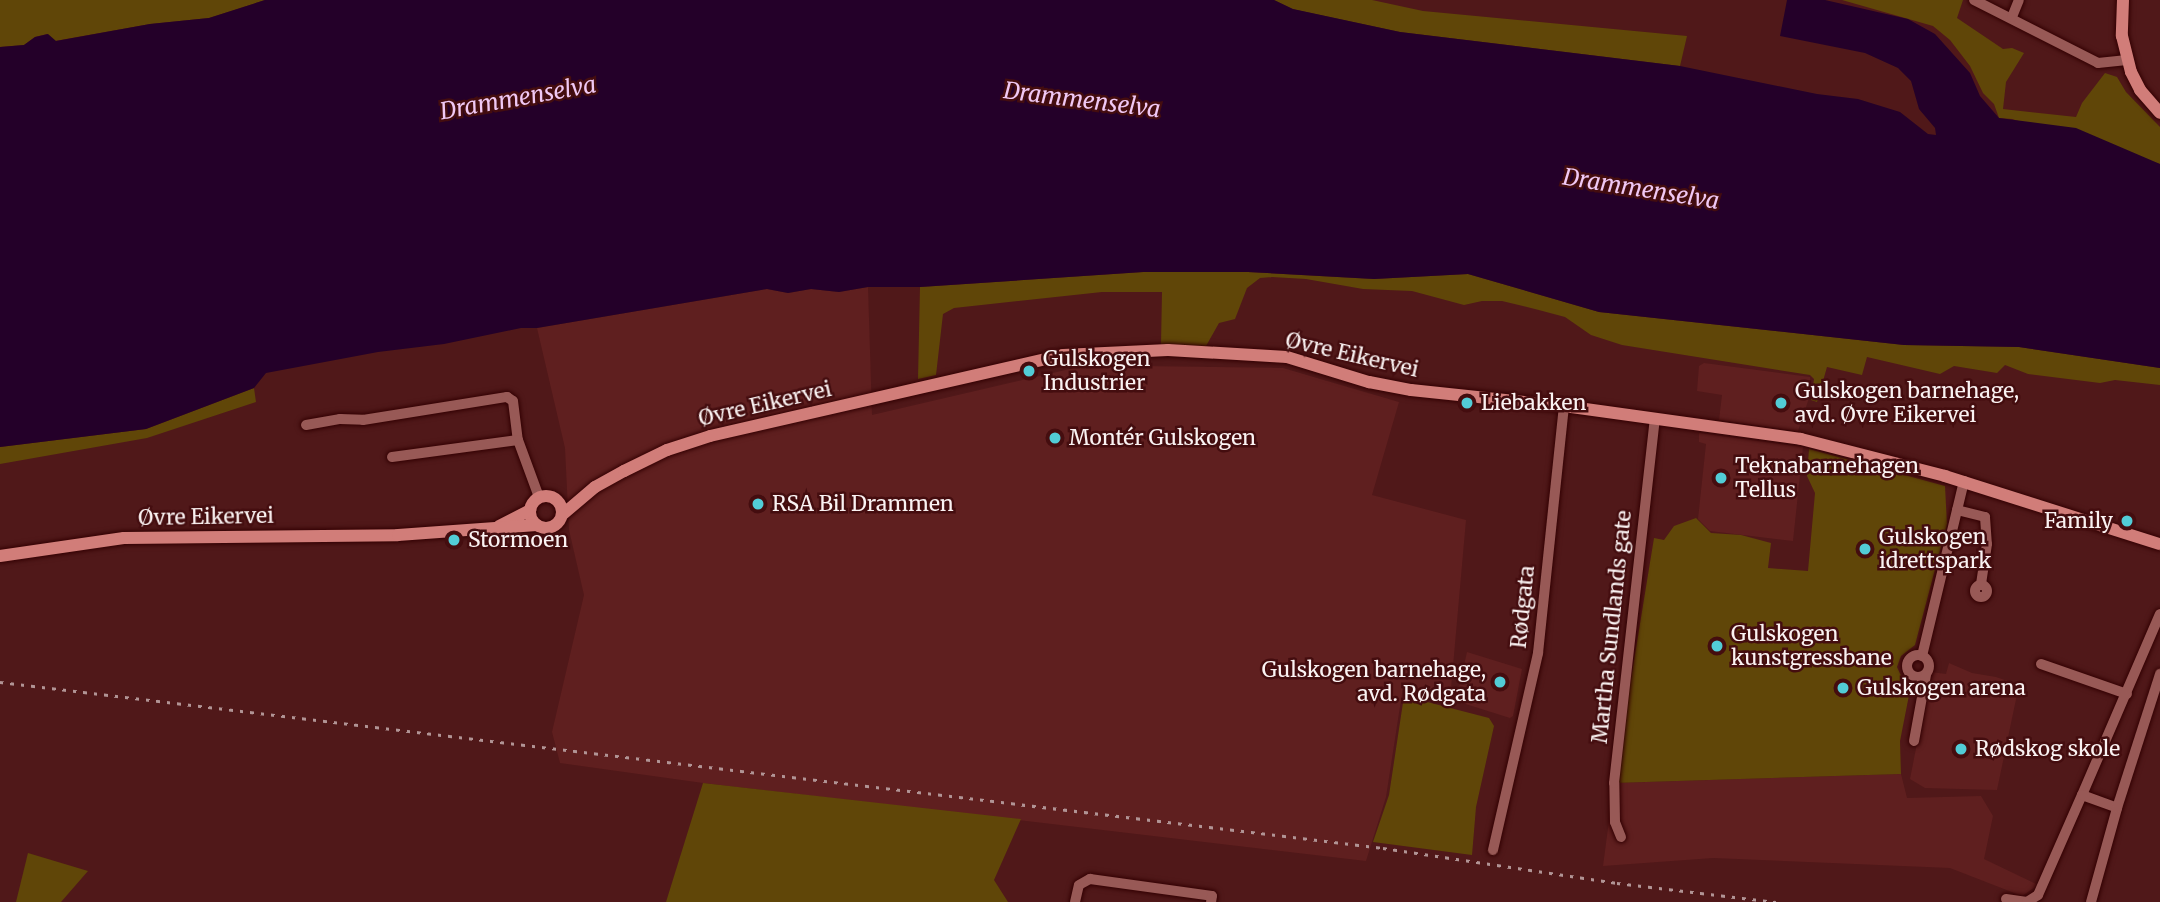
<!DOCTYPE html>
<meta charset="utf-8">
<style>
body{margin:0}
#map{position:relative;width:2160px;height:902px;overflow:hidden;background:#501819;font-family:Merriweather,serif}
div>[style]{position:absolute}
.built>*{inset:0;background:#5f1f1f}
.green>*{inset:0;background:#604608}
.water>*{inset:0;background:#240029}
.roads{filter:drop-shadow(0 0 2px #330003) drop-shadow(0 0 2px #330003)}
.minor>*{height:10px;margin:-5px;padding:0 5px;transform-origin:5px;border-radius:5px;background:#985956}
.minor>.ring{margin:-5px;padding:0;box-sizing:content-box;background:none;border:10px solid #985956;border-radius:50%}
.major>*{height:12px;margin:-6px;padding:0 6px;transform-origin:6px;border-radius:6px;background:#d17d79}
.major>.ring{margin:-6px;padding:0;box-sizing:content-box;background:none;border:12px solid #d17d79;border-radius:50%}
.rail>*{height:2.5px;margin-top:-1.25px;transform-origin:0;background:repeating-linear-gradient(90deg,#b19495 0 3.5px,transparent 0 10.5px)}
.dots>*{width:19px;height:19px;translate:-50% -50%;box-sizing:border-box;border:4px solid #440d0f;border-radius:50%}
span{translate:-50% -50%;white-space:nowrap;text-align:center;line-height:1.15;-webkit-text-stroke:5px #440d0f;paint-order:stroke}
.street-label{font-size:21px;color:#faf2f2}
.poi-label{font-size:21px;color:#faf2f2}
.left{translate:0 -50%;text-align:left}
.right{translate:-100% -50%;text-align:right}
.water-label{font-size:23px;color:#f0c8f4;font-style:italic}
</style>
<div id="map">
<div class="built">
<div style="clip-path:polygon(868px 287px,872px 415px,1100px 362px,1138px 366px,1283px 368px,1399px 402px,1372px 495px,1466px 520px,1450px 700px,1403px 687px,1386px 797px,1366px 861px,703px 783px,560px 763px,552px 732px,584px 595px,569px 530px,565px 448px,537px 328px,767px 289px,788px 293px,811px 289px,839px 292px)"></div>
<div style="clip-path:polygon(1704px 363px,1810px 377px,1811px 392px,1798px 431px,1719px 420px,1722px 395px,1697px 391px,1699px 366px)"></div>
<div style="clip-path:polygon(1699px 433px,1803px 447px,1793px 541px,1710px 531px,1698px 519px,1706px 444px,1699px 442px)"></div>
<div style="clip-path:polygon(1467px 652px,1522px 669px,1513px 716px,1510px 718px,1456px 701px)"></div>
<div style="clip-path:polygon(1949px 663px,1972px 673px,1996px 677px,2019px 685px,1997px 790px,1925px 788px,1910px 779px,1931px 672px,1946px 674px)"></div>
<div style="clip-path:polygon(1901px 774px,1907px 798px,1981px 796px,1993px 816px,1984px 859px,2038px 885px,2022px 896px,1950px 868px,1713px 858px,1603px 866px,1614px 783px)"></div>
</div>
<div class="green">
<div style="clip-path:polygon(0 0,265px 0,209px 18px,150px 24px,55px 41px,47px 34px,35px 37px,24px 45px,0 47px)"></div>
<div style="clip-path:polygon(1274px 0,1372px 0,1423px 11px,1687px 36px,1680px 66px,1400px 32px,1292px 9px)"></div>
<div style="clip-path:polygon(1842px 0,1963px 0,1957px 18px,2003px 49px,2012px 48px,2024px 53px,2006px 82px,2003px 109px,2076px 117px,2082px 103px,2105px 73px,2117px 77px,2126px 92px,2160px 127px,2160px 164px,2012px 119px,1999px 118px,1994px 104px,1983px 93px,1970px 66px,1950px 40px,1933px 26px)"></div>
<div style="clip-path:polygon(1143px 272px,1248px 272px,1374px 279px,1468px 274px,1599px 312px,1904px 345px,2019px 347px,2160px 368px,2160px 385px,2115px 380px,2100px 383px,2028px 374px,2005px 365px,1997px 373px,1954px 366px,1940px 374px,1867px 357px,1862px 375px,1827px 367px,1817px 402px,1811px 400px,1814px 379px,1810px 375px,1622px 345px,1591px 335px,1565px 317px,1535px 309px,1502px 301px,1482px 301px,1464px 305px,1412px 291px,1363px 289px,1306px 279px,1272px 277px,1260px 278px,1247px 288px,1235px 319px,1219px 323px,1206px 346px,1161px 344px,1162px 292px,1102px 292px,954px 308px,943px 314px,936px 375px,918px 379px,920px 287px)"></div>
<div style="clip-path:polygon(254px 388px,256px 402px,147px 438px,0 464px,0 447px,146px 429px)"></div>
<div style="clip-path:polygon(1809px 449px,1945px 486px,1947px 524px,1915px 645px,1901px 656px,1897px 667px,1903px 680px,1911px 685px,1900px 741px,1901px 774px,1614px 783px,1654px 538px,1664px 540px,1674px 526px,1696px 518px,1711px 533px,1741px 535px,1771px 543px,1768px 568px,1808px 571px,1815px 493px,1807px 476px)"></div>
<div style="clip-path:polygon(1404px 696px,1489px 718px,1494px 726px,1476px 807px,1472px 855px,1373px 842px,1389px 795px)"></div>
<div style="clip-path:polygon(703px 783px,1021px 819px,994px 880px,1008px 902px,666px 902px)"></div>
<div style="clip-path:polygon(28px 853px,88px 871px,61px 902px,16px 902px)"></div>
</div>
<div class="water">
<div style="clip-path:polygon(265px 0,1274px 0,1293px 9px,1400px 32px,1680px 66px,1817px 94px,1858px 99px,1900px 112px,1928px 134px,1936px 135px,1935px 128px,1919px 109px,1911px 81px,1898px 68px,1865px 53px,1780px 36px,1787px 0,1825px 0,1908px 19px,1935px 34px,1970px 73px,1980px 96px,1999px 118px,2076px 128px,2160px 164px,2160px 368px,2019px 347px,1904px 345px,1599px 312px,1468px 274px,1374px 279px,1248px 272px,1143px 272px,920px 287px,868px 287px,839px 292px,811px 289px,788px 293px,767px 289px,537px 328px,521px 328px,444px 344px,378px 352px,266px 373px,254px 388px,146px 429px,0 447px,0 47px,24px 45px,35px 37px,48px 34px,56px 41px,150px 24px,209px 18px)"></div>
</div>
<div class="roads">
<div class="minor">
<div style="left:1974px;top:0;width:139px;rotate:26.9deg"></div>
<div style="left:2098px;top:63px;width:29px;rotate:-6deg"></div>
<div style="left:2012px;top:17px;width:18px;rotate:-68deg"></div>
<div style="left:306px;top:425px;width:35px;rotate:-10deg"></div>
<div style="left:340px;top:419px;width:23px;rotate:2deg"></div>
<div style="left:363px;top:420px;width:146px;rotate:-9.1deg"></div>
<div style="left:507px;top:397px;width:7px;rotate:34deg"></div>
<div style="left:513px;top:401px;width:39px;rotate:83deg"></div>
<div style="left:392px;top:457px;width:127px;rotate:-7.7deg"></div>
<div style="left:518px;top:440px;width:61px;rotate:69.8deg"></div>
<div style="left:1957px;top:510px;width:29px;rotate:14deg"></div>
<div style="left:1985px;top:517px;width:27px;rotate:86deg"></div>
<div style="left:1987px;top:544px;width:40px;rotate:98.5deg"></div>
<div class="ring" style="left:1975px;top:585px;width:2px;height:2px"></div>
<div class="ring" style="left:1907px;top:655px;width:12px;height:12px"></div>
<div style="left:1922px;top:656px;width:180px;rotate:-76.5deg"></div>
<div style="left:2041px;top:664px;width:91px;rotate:19.2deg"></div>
<div style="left:1914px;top:741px;width:67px;rotate:-79.7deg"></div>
<div style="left:2082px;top:795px;width:197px;rotate:-66.7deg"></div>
<div style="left:1621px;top:837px;width:16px;rotate:-112deg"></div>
<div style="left:1615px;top:822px;width:39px;rotate:-91deg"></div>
<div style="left:1614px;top:783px;width:366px;rotate:-83.6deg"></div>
<div style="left:1493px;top:850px;width:202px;rotate:-77.1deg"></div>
<div style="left:1538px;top:653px;width:248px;rotate:-84deg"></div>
<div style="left:2006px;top:899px;width:21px;rotate:8deg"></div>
<div style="left:2027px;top:902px;width:13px;rotate:-32deg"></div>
<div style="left:2038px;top:895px;width:109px;rotate:-66.3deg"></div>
<div style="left:2082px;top:795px;width:37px;rotate:20deg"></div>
<div style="left:1075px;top:902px;width:17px;rotate:-77deg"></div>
<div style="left:1079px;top:885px;width:13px;rotate:-29deg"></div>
<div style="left:1090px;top:879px;width:123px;rotate:7.9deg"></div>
<div style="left:1212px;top:896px;width:6px;rotate:99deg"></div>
<div style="left:2091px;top:902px;width:98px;rotate:-74.5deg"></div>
<div style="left:2117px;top:808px;width:141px;rotate:-72.2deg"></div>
</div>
<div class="major">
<div style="left:2123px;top:0;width:36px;rotate:92deg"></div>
<div style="left:2122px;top:36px;width:37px;rotate:76deg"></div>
<div style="left:2131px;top:72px;width:20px;rotate:63deg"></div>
<div style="left:2140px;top:90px;width:30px;rotate:49deg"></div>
<div class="ring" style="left:530px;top:496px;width:20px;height:20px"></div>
<div style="left:562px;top:515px;width:43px;rotate:-40.3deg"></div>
<div style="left:595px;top:487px;width:33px;rotate:-29deg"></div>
<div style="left:624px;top:471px;width:48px;rotate:-26deg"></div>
<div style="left:667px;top:450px;width:45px;rotate:-18deg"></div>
<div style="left:710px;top:436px;width:362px;rotate:-12.9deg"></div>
<div style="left:1063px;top:355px;width:105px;rotate:-2.7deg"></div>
<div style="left:1168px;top:350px;width:119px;rotate:3.4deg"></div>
<div style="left:1287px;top:357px;width:86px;rotate:17deg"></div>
<div style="left:1369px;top:382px;width:43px;rotate:10.8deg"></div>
<div style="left:1411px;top:390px;width:154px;rotate:6deg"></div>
<div style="left:1564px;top:406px;width:239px;rotate:7.9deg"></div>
<div style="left:1801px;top:439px;width:149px;rotate:14.4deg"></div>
<div style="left:1945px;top:476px;width:225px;rotate:17.6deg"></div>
<div style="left:499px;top:526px;width:35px;rotate:-27deg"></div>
<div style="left:0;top:556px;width:125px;rotate:-8.3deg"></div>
<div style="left:124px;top:538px;width:274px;rotate:-0.6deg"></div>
<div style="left:398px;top:535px;width:139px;rotate:-4.1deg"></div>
</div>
</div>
<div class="rail">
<div style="left:0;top:682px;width:1393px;rotate:6.84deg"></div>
<div style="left:1383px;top:848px;width:237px;rotate:8.5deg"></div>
<div style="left:1617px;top:883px;width:160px;rotate:6.8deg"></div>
</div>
<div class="dots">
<div style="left:1029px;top:371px;background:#52ccd6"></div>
<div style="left:1467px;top:403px;background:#52ccd6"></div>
<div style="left:1781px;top:403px;background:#52ccd6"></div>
<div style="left:1055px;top:438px;background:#52ccd6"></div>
<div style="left:1721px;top:478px;background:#52ccd6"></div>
<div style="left:758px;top:504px;background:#52ccd6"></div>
<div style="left:2127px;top:521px;background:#52ccd6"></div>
<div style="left:454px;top:540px;background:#52ccd6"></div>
<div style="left:1865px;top:549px;background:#52ccd6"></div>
<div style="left:1717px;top:646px;background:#52ccd6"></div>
<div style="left:1500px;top:682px;background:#52ccd6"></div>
<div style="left:1843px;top:688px;background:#52ccd6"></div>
<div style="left:1961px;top:749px;background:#52ccd6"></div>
</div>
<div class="street-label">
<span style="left:1352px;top:355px;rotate:13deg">Øvre Eikervei</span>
<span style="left:765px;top:404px;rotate:-13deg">Øvre Eikervei</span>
<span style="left:206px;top:517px;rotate:-1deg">Øvre Eikervei</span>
<span style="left:1523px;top:607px;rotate:-84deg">Rødgata</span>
<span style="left:1612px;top:627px;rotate:-84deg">Martha Sundlands gate</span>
</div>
<div class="poi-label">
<span class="left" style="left:1043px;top:371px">Gulskogen<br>Industrier</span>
<span class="left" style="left:1795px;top:403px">Gulskogen barnehage,<br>avd. Øvre Eikervei</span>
<span class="left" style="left:1481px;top:403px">Liebakken</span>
<span class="left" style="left:1069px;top:438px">Montér Gulskogen</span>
<span class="left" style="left:1735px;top:478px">Teknabarnehagen<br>Tellus</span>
<span class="left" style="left:772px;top:504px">RSA Bil Drammen</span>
<span class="right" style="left:2113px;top:521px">Family</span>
<span class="left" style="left:1879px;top:549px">Gulskogen<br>idrettspark</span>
<span class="left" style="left:468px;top:540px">Stormoen</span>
<span class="left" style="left:1731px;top:646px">Gulskogen<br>kunstgressbane</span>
<span class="right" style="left:1486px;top:682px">Gulskogen barnehage,<br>avd. Rødgata</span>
<span class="left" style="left:1857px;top:688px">Gulskogen arena</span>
<span class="left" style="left:1975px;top:749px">Rødskog skole</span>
</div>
<div class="water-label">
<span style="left:518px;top:98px;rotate:-10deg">Drammenselva</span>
<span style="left:1082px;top:100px;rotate:7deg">Drammenselva</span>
<span style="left:1641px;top:189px;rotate:9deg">Drammenselva</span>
</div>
</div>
